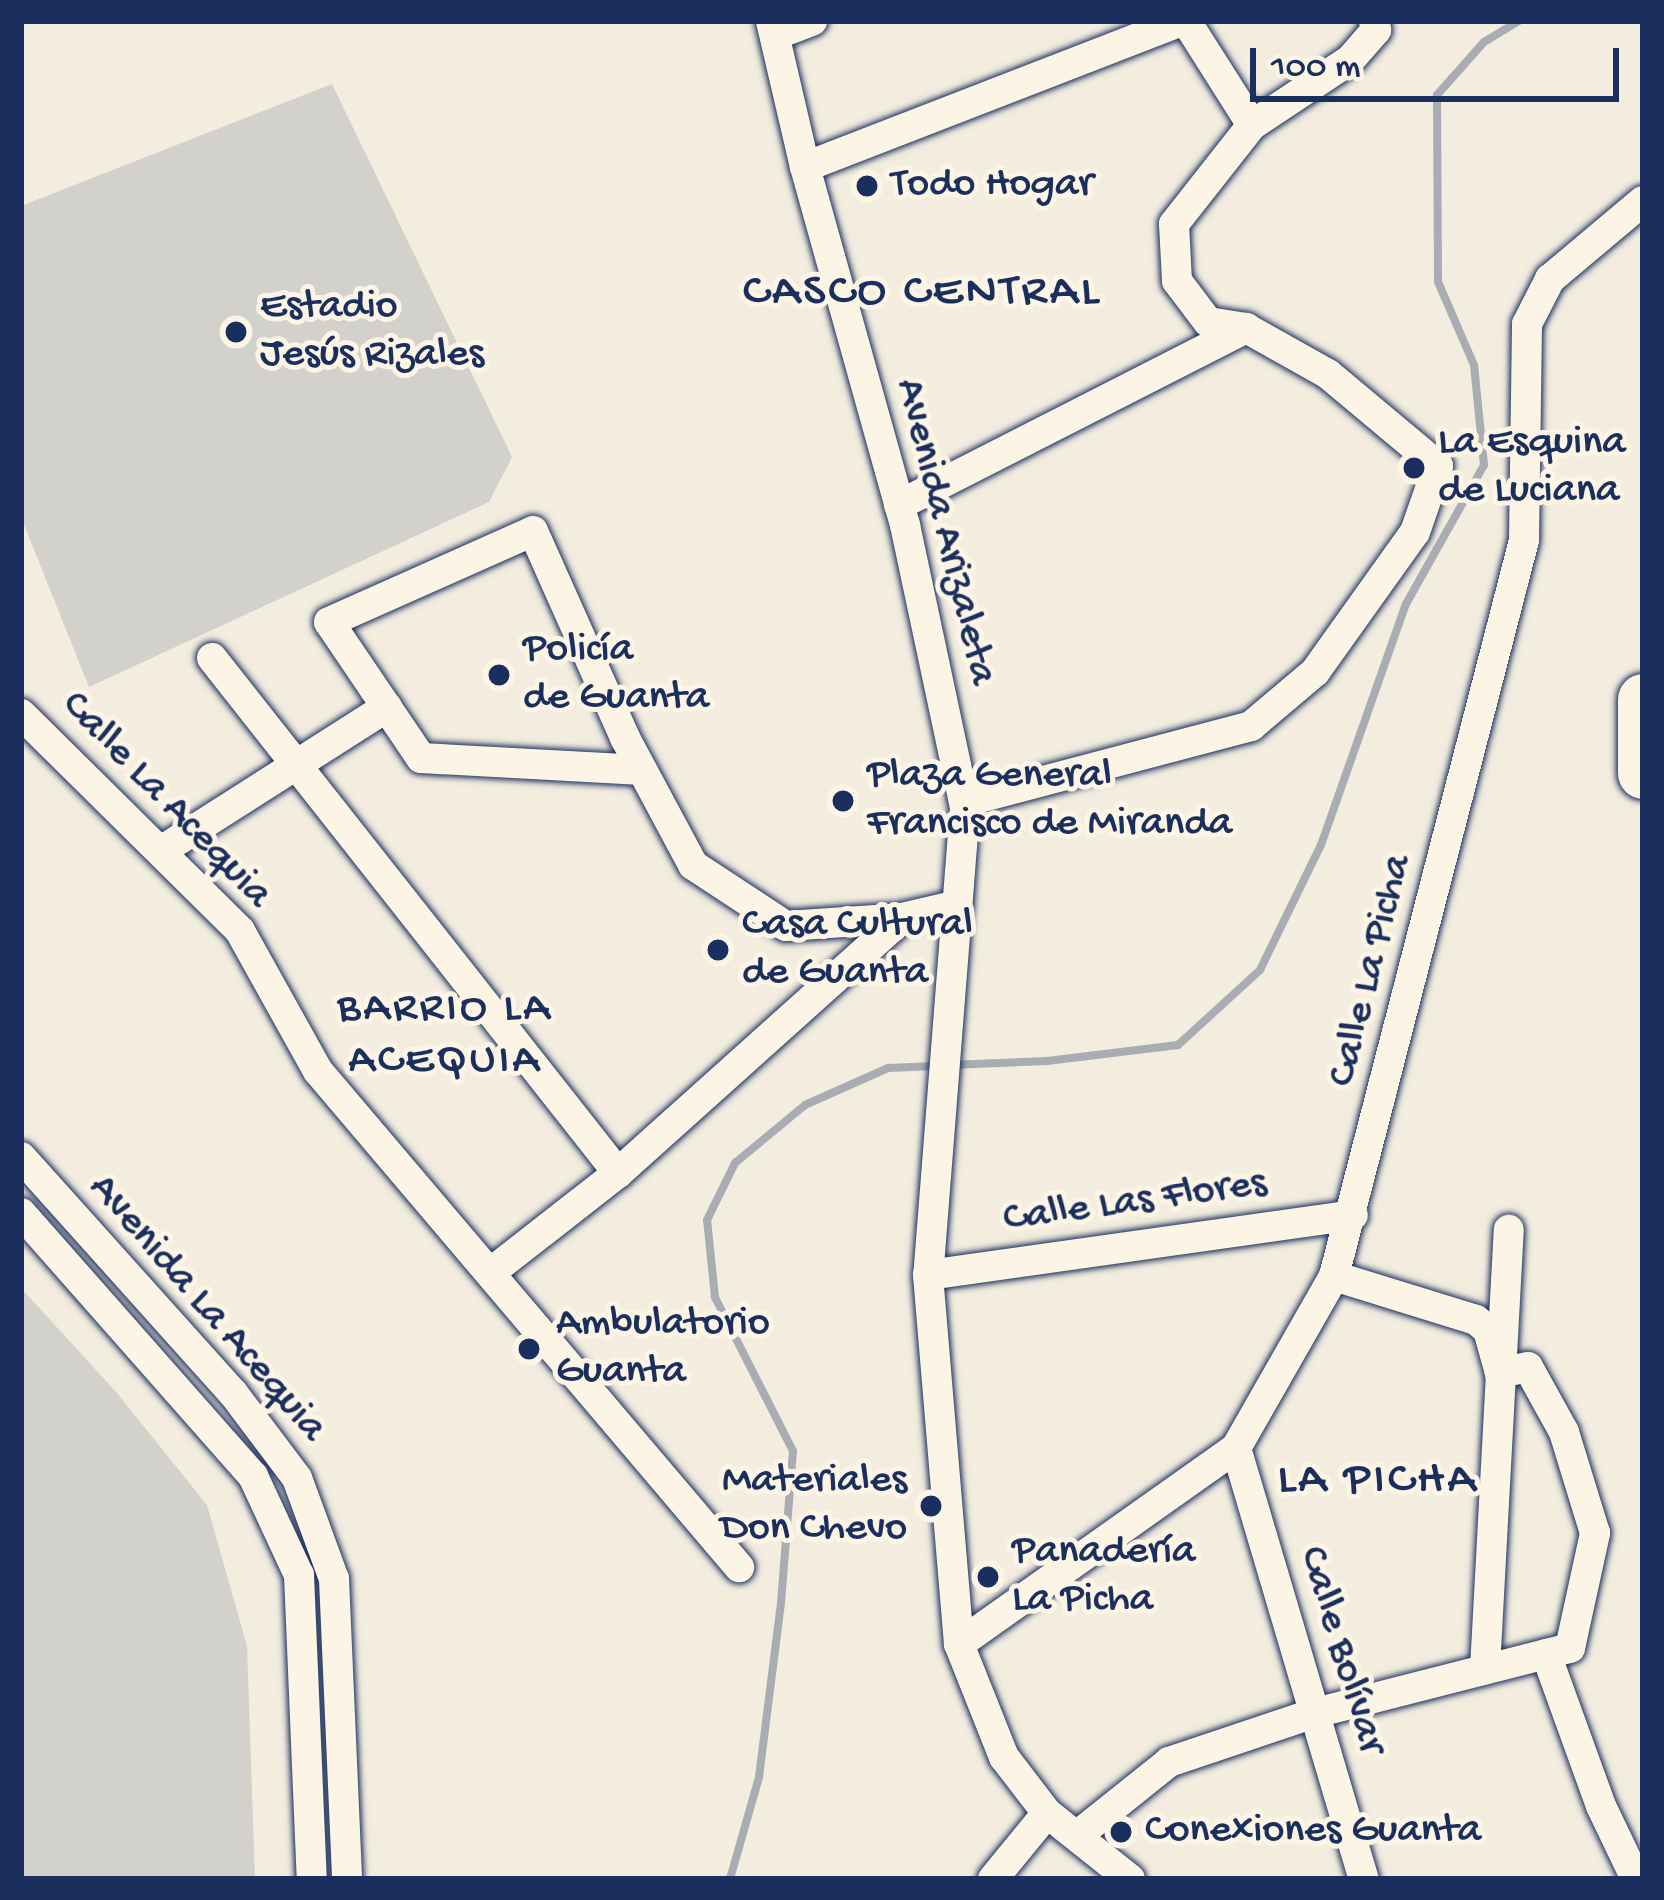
<!DOCTYPE html>
<meta charset="utf-8">
<style>
body{margin:0}
#map{position:relative;width:1664px;height:1900px;overflow:hidden;background:#f3ede0;font-family:"Gochi Hand",sans-serif}
div>[style]{position:absolute}
.green>*{inset:0;background:#d3d1cc}
.stream>*{height:8px;margin:-4px;padding:0 4px;transform-origin:4px;border-radius:4px;background:#a9acb3}
.roads{filter:drop-shadow(0 0 3px #1b2f5e) drop-shadow(0 0 3px #1b2f5e)}
.street>*{height:30px;margin:-15px;padding:0 15px;transform-origin:15px;border-radius:15px;background:#fcf5e5}
.highway>*{height:51px;margin:-25.5px;padding:0 25.5px;transform-origin:25.5px;border-radius:25.5px;background:#fcf5e5}
.dots>*{width:33px;height:33px;translate:-50% -50%;box-sizing:border-box;border:6px solid #fcf5e5;border-radius:50%}
span{translate:-50% -50%;white-space:nowrap;text-align:center;line-height:1.15;-webkit-text-stroke:10px #fcf5e5;paint-order:stroke}
.poi-label{font-size:42px;color:#1b2f5e}
.left{translate:0 -50%;text-align:left}
.right{translate:-100% -50%;text-align:right}
.street-label{font-size:42px;color:#1b2f5e}
.neighbourhood-label{font-size:45px;color:#1b2f5e;letter-spacing:3px}
.quarter-label{font-size:48px;color:#1b2f5e;letter-spacing:3px}
.frame{position:absolute;inset:0;border:24px solid #1b2f5e;pointer-events:none}
.scale{position:absolute;left:1250px;top:48px;width:369px;height:54px;box-sizing:border-box;border:6px solid #1b2f5e;border-top:0;padding-left:15px;font-size:36px;line-height:42px;white-space:nowrap;color:#1b2f5e;-webkit-text-stroke:9px #fcf5e5;paint-order:stroke}
</style>
<div id="map">
<div class="green">
<div style="clip-path:polygon(332px 84px,512px 457px,489px 502px,89px 687px,21px 517px,21px 206px)"></div>
<div style="clip-path:polygon(21px 1288px,117px 1393px,207px 1505px,247px 1646px,255px 1879px,21px 1879px)"></div>
</div>
<div class="stream">
<div style="left:950px;top:1065px;width:97px;rotate:-2.4deg"></div>
<div style="left:1047px;top:1061px;width:132px;rotate:-7deg"></div>
<div style="left:1178px;top:1045px;width:111px;rotate:-42.4deg"></div>
<div style="left:1260px;top:970px;width:139px;rotate:-64deg"></div>
<div style="left:1321px;top:845px;width:256px;rotate:-70.6deg"></div>
<div style="left:1406px;top:604px;width:159px;rotate:-60.7deg"></div>
<div style="left:1484px;top:465px;width:100px;rotate:-95.7deg"></div>
<div style="left:1474px;top:365px;width:90px;rotate:-113.4deg"></div>
<div style="left:1438px;top:282px;width:187px;rotate:-90.3deg"></div>
<div style="left:1437px;top:95px;width:71px;rotate:-48.4deg"></div>
<div style="left:1484px;top:42px;width:41px;rotate:-31deg"></div>
<div style="left:730px;top:1879px;width:106px;rotate:-74.1deg"></div>
<div style="left:759px;top:1777px;width:175px;rotate:-82.8deg"></div>
<div style="left:781px;top:1603px;width:152px;rotate:-85.5deg"></div>
<div style="left:793px;top:1451px;width:173px;rotate:-116.9deg"></div>
<div style="left:715px;top:1297px;width:77px;rotate:-95.9deg"></div>
<div style="left:707px;top:1220px;width:64px;rotate:-63.8deg"></div>
<div style="left:735px;top:1163px;width:91px;rotate:-39.6deg"></div>
<div style="left:805px;top:1105px;width:91px;rotate:-24deg"></div>
<div style="left:888px;top:1068px;width:47px;rotate:-2.4deg"></div>
</div>
<div class="roads">
<div class="street">
<div style="left:771px;top:21px;width:150px;rotate:76.9deg"></div>
<div style="left:805px;top:167px;width:372px;rotate:74.4deg"></div>
<div style="left:905px;top:525px;width:289px;rotate:78deg"></div>
<div style="left:965px;top:808px;width:468px;rotate:94.5deg"></div>
<div style="left:928px;top:1275px;width:370px;rotate:85.2deg"></div>
<div style="left:959px;top:1644px;width:122px;rotate:68.3deg"></div>
<div style="left:1004px;top:1757px;width:71px;rotate:52.5deg"></div>
<div style="left:1047px;top:1813px;width:106px;rotate:38.5deg"></div>
<div style="left:1186px;top:21px;width:123px;rotate:57.6deg"></div>
<div style="left:775px;top:35px;width:40px;rotate:-21deg"></div>
<div style="left:805px;top:167px;width:404px;rotate:-21.2deg"></div>
<div style="left:899px;top:505px;width:390px;rotate:-27deg"></div>
<div style="left:212px;top:658px;width:656px;rotate:51.75deg"></div>
<div style="left:21px;top:714px;width:308px;rotate:44.7deg"></div>
<div style="left:240px;top:931px;width:160px;rotate:60.9deg"></div>
<div style="left:318px;top:1071px;width:651px;rotate:49.68deg"></div>
<div style="left:642px;top:770px;width:221px;rotate:-176.9deg"></div>
<div style="left:421px;top:758px;width:164px;rotate:-124.1deg"></div>
<div style="left:329px;top:622px;width:223px;rotate:-24deg"></div>
<div style="left:533px;top:531px;width:227px;rotate:66deg"></div>
<div style="left:625px;top:738px;width:144px;rotate:61.8deg"></div>
<div style="left:693px;top:865px;width:111px;rotate:33.3deg"></div>
<div style="left:786px;top:926px;width:116px;rotate:-3.9deg"></div>
<div style="left:964px;top:802px;width:297px;rotate:-14.8deg"></div>
<div style="left:1251px;top:726px;width:84px;rotate:-40.2deg"></div>
<div style="left:1315px;top:672px;width:172px;rotate:-54.5deg"></div>
<div style="left:1415px;top:532px;width:70px;rotate:-70.8deg"></div>
<div style="left:1438px;top:466px;width:143px;rotate:-140.1deg"></div>
<div style="left:1328px;top:374px;width:94px;rotate:-150.7deg"></div>
<div style="left:1246px;top:328px;width:38px;rotate:-171deg"></div>
<div style="left:1208px;top:322px;width:51px;rotate:-127.1deg"></div>
<div style="left:1177px;top:281px;width:57px;rotate:-93deg"></div>
<div style="left:1174px;top:224px;width:126px;rotate:-51.8deg"></div>
<div style="left:1252px;top:125px;width:118px;rotate:-33.6deg"></div>
<div style="left:1350px;top:60px;width:40px;rotate:-49deg"></div>
<div style="left:1376px;top:30px;width:9px;rotate:-103deg"></div>
<div style="left:161px;top:851px;width:268px;rotate:-32.5deg"></div>
<div style="left:21px;top:1157px;width:317px;rotate:48.1deg"></div>
<div style="left:233px;top:1393px;width:106px;rotate:53deg"></div>
<div style="left:297px;top:1478px;width:108px;rotate:69.9deg"></div>
<div style="left:334px;top:1579px;width:300px;rotate:87.5deg"></div>
<div style="left:21px;top:1213px;width:351px;rotate:48.6deg"></div>
<div style="left:253px;top:1476px;width:109px;rotate:65.1deg"></div>
<div style="left:299px;top:1575px;width:304px;rotate:87.6deg"></div>
<div style="left:490px;top:1273px;width:162px;rotate:-38deg"></div>
<div style="left:618px;top:1173px;width:382px;rotate:-41.9deg"></div>
<div style="left:902px;top:918px;width:57px;rotate:-13.1deg"></div>
<div style="left:928px;top:1275px;width:429px;rotate:-8deg"></div>
<div style="left:1236px;top:1448px;width:450px;rotate:73.5deg"></div>
<div style="left:959px;top:1644px;width:339px;rotate:-35.3deg"></div>
<div style="left:1236px;top:1448px;width:198px;rotate:-60.3deg"></div>
<div style="left:1334px;top:1276px;width:760px;rotate:-75.52deg"></div>
<div style="left:1524px;top:540px;width:216px;rotate:-89.2deg"></div>
<div style="left:1527px;top:324px;width:51px;rotate:-62.9deg"></div>
<div style="left:1550px;top:279px;width:121px;rotate:-40deg"></div>
<div style="left:1546px;top:1654px;width:162px;rotate:70.1deg"></div>
<div style="left:1601px;top:1806px;width:81px;rotate:64.4deg"></div>
<div style="left:1485px;top:1669px;width:440px;rotate:-86.9deg"></div>
<div style="left:1078px;top:1835px;width:117px;rotate:-38.7deg"></div>
<div style="left:1169px;top:1762px;width:154px;rotate:-18.6deg"></div>
<div style="left:1315px;top:1713px;width:263px;rotate:-14.3deg"></div>
<div style="left:1570px;top:1648px;width:118px;rotate:-77.7deg"></div>
<div style="left:1595px;top:1533px;width:106px;rotate:-107.1deg"></div>
<div style="left:1564px;top:1432px;width:74px;rotate:-119deg"></div>
<div style="left:1528px;top:1367px;width:29px;rotate:168deg"></div>
<div style="left:1500px;top:1373px;width:45px;rotate:-105.6deg"></div>
<div style="left:1488px;top:1330px;width:16px;rotate:-140deg"></div>
<div style="left:1476px;top:1320px;width:149px;rotate:-162.8deg"></div>
<div style="left:993px;top:1879px;width:85px;rotate:-50.7deg"></div>
</div>
<div class="highway">
<div style="left:1643px;top:699px;width:74px;rotate:90deg"></div>
</div>
</div>
<div class="dots">
<div style="left:867px;top:186px;background:#1b2f5e"></div>
<div style="left:236px;top:332px;background:#1b2f5e"></div>
<div style="left:1414px;top:468px;background:#1b2f5e"></div>
<div style="left:499px;top:675px;background:#1b2f5e"></div>
<div style="left:843px;top:801px;background:#1b2f5e"></div>
<div style="left:718px;top:950px;background:#1b2f5e"></div>
<div style="left:529px;top:1349px;background:#1b2f5e"></div>
<div style="left:931px;top:1506px;background:#1b2f5e"></div>
<div style="left:988px;top:1577px;background:#1b2f5e"></div>
<div style="left:1121px;top:1832px;background:#1b2f5e"></div>
</div>
<div class="poi-label">
<span class="left" style="left:891px;top:186px">Todo Hogar</span>
<span class="left" style="left:260px;top:332px">Estadio<br>Jesús Rizales</span>
<span class="left" style="left:1438px;top:468px">La Esquina<br>de Luciana</span>
<span class="left" style="left:523px;top:675px">Policía<br>de Guanta</span>
<span class="left" style="left:867px;top:801px">Plaza General<br>Francisco de Miranda</span>
<span class="left" style="left:742px;top:950px">Casa Cultural<br>de Guanta</span>
<span class="left" style="left:556px;top:1349px">Ambulatorio<br>Guanta</span>
<span class="right" style="left:907px;top:1506px">Materiales<br>Don Chevo</span>
<span class="left" style="left:1012px;top:1577px">Panadería<br>La Picha</span>
<span class="left" style="left:1145px;top:1832px">Conexiones Guanta</span>
</div>
<div class="street-label">
<span style="left:944px;top:532px;rotate:76deg">Avenida Arizaleta</span>
<span style="left:165px;top:801px;rotate:46deg">Calle La Acequia</span>
<span style="left:1372px;top:971px;rotate:-76deg">Calle La Picha</span>
<span style="left:1135px;top:1203px;rotate:-8deg">Calle Las Flores</span>
<span style="left:206px;top:1309px;rotate:49deg">Avenida La Acequia</span>
<span style="left:1340px;top:1651px;rotate:73deg">Calle Bolívar</span>
</div>
<div class="neighbourhood-label">
<span style="left:445px;top:1036px">BARRIO LA<br>ACEQUIA</span>
</div>
<div class="quarter-label">
<span style="left:922px;top:294px">CASCO CENTRAL</span>
<span style="left:1378px;top:1482px">LA PICHA</span>
</div>
<div class="frame"></div>
<div class="scale">100 m</div>
</div>
